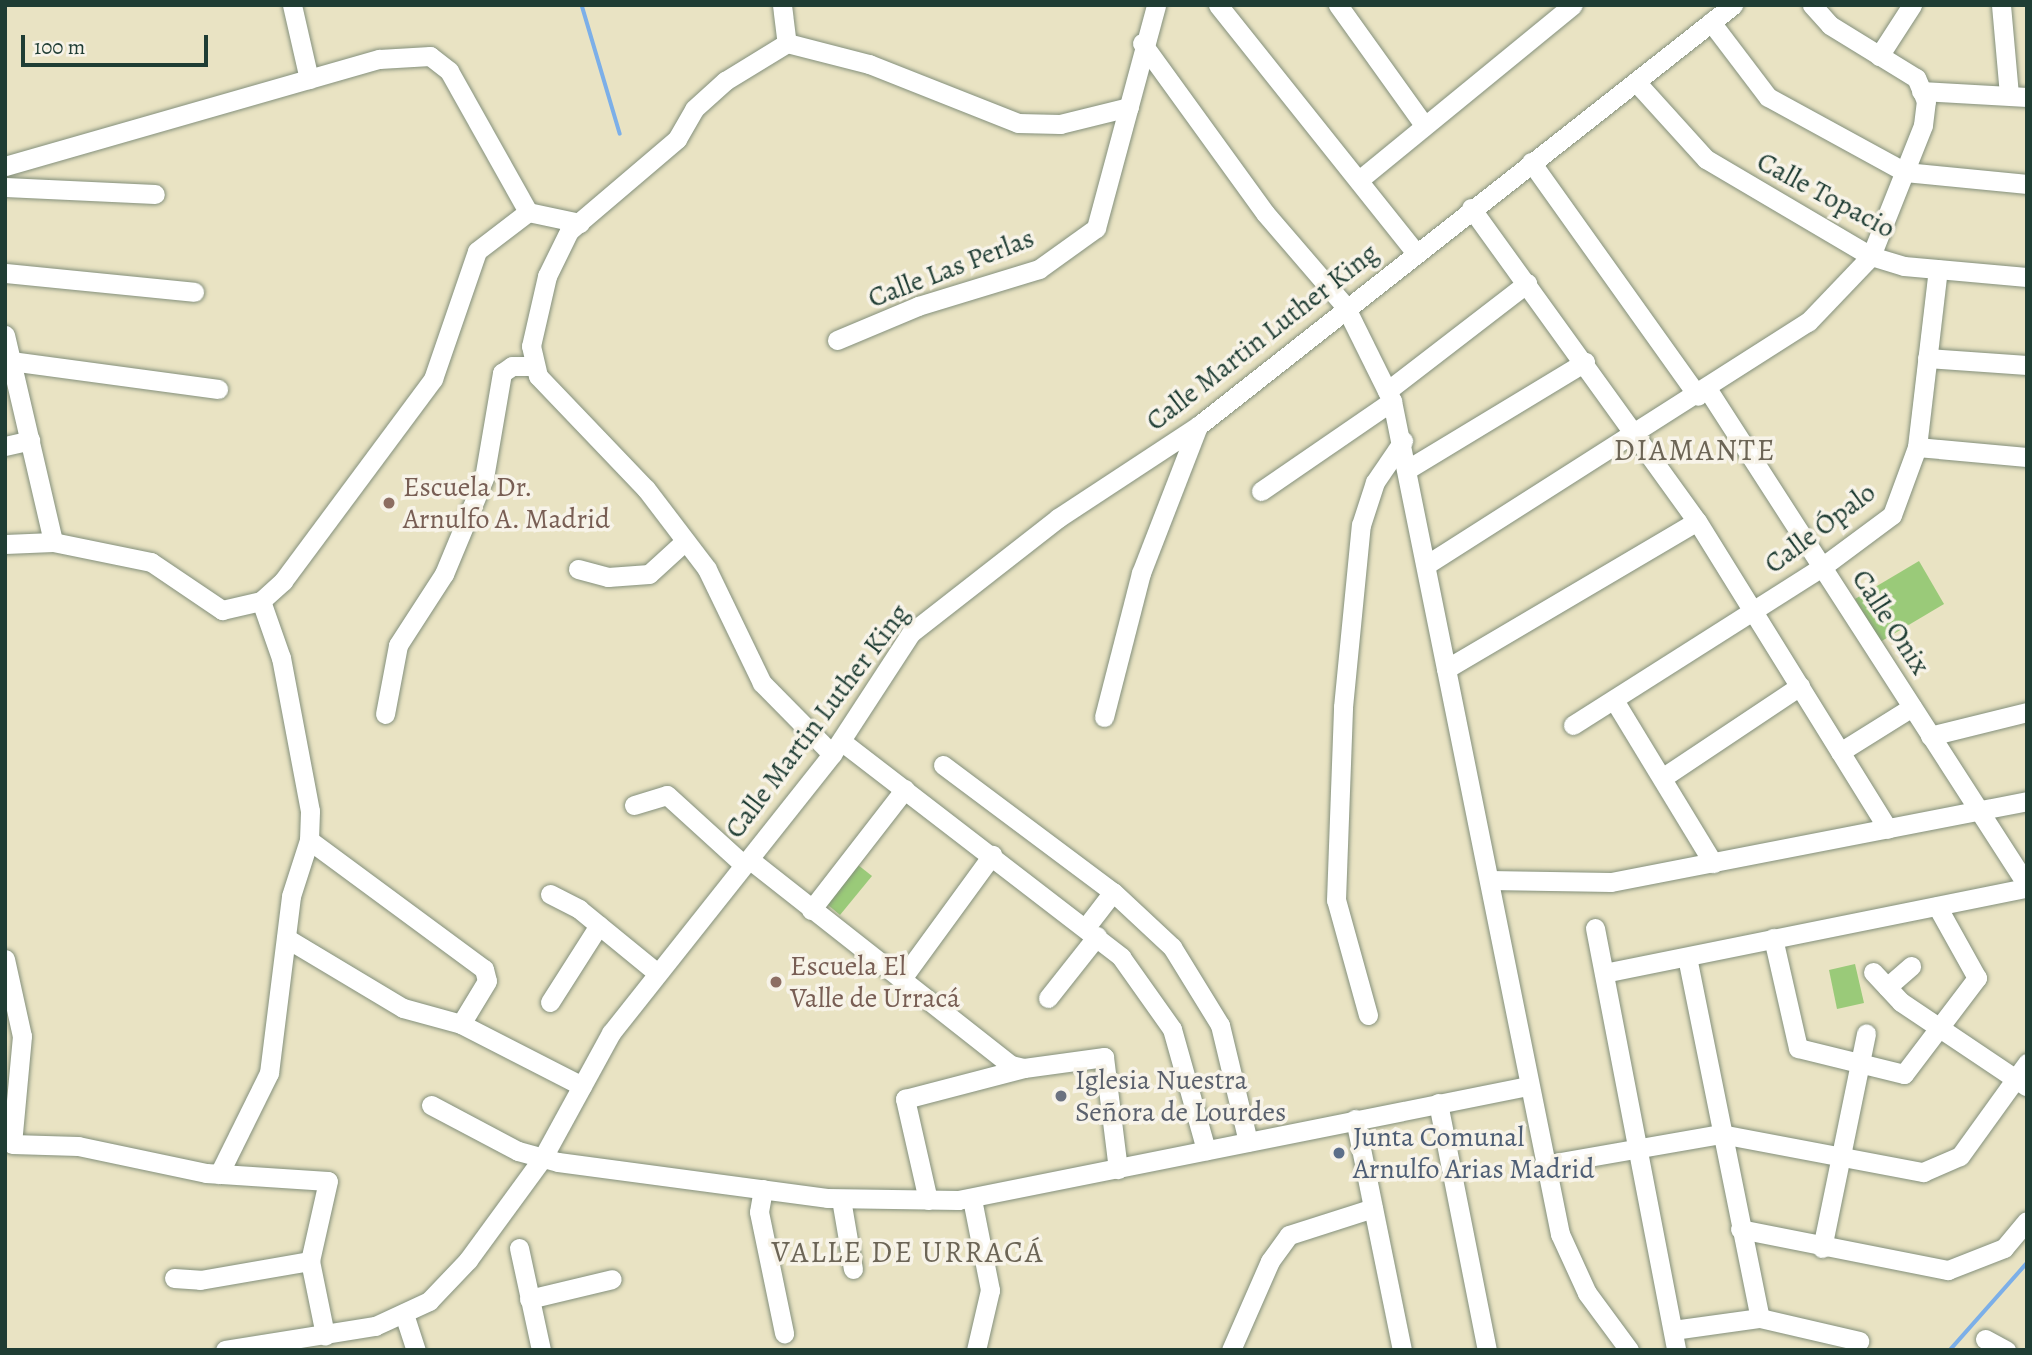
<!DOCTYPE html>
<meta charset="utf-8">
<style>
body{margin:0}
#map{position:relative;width:2032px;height:1355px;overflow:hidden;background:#e9e3c3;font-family:Alegreya,serif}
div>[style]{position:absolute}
.green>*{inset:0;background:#9aca79}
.stream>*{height:3.5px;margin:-1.75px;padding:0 1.75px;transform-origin:1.75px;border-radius:1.75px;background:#7cafe8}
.roads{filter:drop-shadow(0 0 2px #84907c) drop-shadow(0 0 2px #84907c)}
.minor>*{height:19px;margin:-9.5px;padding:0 9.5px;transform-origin:9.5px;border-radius:9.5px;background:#fff}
.dots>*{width:19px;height:19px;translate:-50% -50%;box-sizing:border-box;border:4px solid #f7f3e8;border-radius:50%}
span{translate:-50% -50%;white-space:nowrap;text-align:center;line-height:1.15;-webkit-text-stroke:7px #f7f3e8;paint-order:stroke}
.street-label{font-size:28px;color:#1f3d34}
.education-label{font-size:28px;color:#785e54}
.left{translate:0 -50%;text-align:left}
.worship-label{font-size:28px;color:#5b616d}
.service-label{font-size:28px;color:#4e5e75}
.neighbourhood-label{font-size:30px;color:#6c6556;letter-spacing:2px}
.frame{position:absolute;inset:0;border:7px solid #1f3d34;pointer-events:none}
.scale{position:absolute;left:21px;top:35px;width:187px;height:32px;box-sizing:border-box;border:4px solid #1f3d34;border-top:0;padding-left:9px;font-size:21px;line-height:24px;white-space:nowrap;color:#1f3d34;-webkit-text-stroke:5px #f7f3e8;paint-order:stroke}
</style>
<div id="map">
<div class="green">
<div style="clip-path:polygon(1919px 561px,1944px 604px,1880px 642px,1855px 599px)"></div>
<div style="clip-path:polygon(853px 861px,872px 876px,840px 915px,821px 899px)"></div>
<div style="clip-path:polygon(1855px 964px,1864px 1003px,1837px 1009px,1829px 970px)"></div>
</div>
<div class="stream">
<div style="left:582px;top:5px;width:134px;rotate:73.5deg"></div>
<div style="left:1950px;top:1350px;width:116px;rotate:-48.5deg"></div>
</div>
<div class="roads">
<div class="minor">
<div style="left:292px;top:5px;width:76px;rotate:77.1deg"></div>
<div style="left:782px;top:5px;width:38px;rotate:83deg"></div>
<div style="left:1218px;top:5px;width:316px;rotate:51.4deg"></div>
<div style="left:1338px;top:5px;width:148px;rotate:54.4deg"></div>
<div style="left:2001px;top:5px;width:89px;rotate:84.9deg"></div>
<div style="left:1711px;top:22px;width:94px;rotate:52.8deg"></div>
<div style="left:1768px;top:97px;width:156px;rotate:28.7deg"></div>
<div style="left:1905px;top:172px;width:123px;rotate:5.6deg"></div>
<div style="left:1142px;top:43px;width:210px;rotate:54.1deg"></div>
<div style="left:1265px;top:213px;width:123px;rotate:49.3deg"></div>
<div style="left:1345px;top:306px;width:106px;rotate:63.7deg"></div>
<div style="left:1392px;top:401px;width:850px;rotate:78.6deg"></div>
<div style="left:1560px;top:1234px;width:65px;rotate:65.4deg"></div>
<div style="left:1587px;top:1293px;width:71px;rotate:53.6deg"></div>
<div style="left:1879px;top:56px;width:61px;rotate:-57.1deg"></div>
<div style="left:1637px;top:83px;width:103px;rotate:47.8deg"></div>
<div style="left:1706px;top:159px;width:191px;rotate:30.5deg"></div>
<div style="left:1871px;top:256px;width:34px;rotate:17deg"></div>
<div style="left:1904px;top:266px;width:123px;rotate:5.1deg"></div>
<div style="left:1921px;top:91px;width:106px;rotate:3.2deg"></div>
<div style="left:1531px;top:162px;width:287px;rotate:54.5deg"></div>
<div style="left:5px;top:166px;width:389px;rotate:-16deg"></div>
<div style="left:379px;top:59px;width:51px;rotate:-3.4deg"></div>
<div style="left:430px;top:56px;width:24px;rotate:38deg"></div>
<div style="left:449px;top:71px;width:162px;rotate:60.7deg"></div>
<div style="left:1359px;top:180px;width:276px;rotate:-39.3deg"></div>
<div style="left:5px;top:187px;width:150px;rotate:2.7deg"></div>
<div style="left:1471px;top:208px;width:386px;rotate:54.2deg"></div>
<div style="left:1697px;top:521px;width:362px;rotate:58.2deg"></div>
<div style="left:5px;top:273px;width:190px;rotate:5.7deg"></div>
<div style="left:5px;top:335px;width:212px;rotate:76.9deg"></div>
<div style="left:837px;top:340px;width:88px;rotate:-22.8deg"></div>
<div style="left:918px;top:306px;width:127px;rotate:-17deg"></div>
<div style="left:1039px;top:269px;width:70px;rotate:-35.7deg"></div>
<div style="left:1096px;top:228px;width:231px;rotate:-74.9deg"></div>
<div style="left:1927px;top:358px;width:100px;rotate:4deg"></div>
<div style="left:11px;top:361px;width:209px;rotate:7.7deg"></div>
<div style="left:1708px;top:390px;width:589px;rotate:57.2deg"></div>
<div style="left:1387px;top:391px;width:177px;rotate:-37.6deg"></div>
<div style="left:5px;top:446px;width:26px;rotate:-13deg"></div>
<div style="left:1917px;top:447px;width:110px;rotate:5.2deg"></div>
<div style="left:1408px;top:469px;width:207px;rotate:-31.2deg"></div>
<div style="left:1261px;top:491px;width:159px;rotate:-34.5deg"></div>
<div style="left:5px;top:544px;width:48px;rotate:-2.4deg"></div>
<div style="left:53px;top:542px;width:100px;rotate:11.5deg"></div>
<div style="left:151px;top:562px;width:86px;rotate:34.1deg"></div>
<div style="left:222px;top:610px;width:40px;rotate:-13deg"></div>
<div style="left:261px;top:601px;width:30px;rotate:-42deg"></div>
<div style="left:283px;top:581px;width:252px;rotate:-53.4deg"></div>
<div style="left:433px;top:379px;width:135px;rotate:-71deg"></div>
<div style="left:477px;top:251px;width:64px;rotate:-37.4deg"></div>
<div style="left:528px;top:212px;width:53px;rotate:11.9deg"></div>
<div style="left:1426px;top:565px;width:453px;rotate:-32.5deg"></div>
<div style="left:1808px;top:322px;width:91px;rotate:-46.3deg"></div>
<div style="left:1871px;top:256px;width:141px;rotate:-68.3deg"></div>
<div style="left:1923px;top:125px;width:24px;rotate:-83deg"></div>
<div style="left:1926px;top:101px;width:25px;rotate:-113deg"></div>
<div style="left:1916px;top:78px;width:101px;rotate:-148.4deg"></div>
<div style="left:1830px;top:25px;width:27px;rotate:-132deg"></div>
<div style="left:578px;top:569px;width:31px;rotate:15deg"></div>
<div style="left:608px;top:577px;width:41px;rotate:-4.2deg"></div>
<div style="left:649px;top:574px;width:49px;rotate:-42.5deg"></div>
<div style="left:1446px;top:669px;width:291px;rotate:-30.5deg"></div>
<div style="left:1614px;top:700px;width:191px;rotate:58.7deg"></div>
<div style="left:385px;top:714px;width:70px;rotate:-79.3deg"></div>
<div style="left:398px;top:645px;width:85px;rotate:-57.1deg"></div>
<div style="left:444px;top:574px;width:104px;rotate:-67.4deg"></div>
<div style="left:484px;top:478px;width:107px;rotate:-80.3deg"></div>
<div style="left:502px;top:373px;width:12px;rotate:-35deg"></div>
<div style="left:512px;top:366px;width:23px"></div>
<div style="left:1104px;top:717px;width:149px;rotate:-75.6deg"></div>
<div style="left:1141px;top:573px;width:158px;rotate:-68.8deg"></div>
<div style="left:1573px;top:725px;width:295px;rotate:-32.4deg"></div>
<div style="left:1822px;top:567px;width:87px;rotate:-36.6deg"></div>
<div style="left:1892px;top:515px;width:72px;rotate:-69.8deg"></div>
<div style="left:1917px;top:447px;width:179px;rotate:-83.3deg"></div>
<div style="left:1930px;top:736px;width:100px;rotate:-13.9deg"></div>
<div style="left:841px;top:741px;width:354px;rotate:37.6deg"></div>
<div style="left:1121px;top:957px;width:88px;rotate:54.7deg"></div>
<div style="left:1172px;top:1029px;width:126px;rotate:74.3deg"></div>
<div style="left:1840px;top:752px;width:85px;rotate:-32deg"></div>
<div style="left:832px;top:754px;width:100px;rotate:-134.6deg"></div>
<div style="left:762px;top:683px;width:127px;rotate:-115.8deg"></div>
<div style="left:707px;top:569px;width:101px;rotate:-127.3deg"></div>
<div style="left:646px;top:489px;width:156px;rotate:-133.7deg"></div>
<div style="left:538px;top:376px;width:31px;rotate:-103deg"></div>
<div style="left:531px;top:346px;width:72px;rotate:-77.1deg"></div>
<div style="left:547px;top:276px;width:50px;rotate:-63.9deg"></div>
<div style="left:569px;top:231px;width:142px;rotate:-40.4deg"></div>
<div style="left:677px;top:139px;width:34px;rotate:-60deg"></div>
<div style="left:694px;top:109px;width:42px;rotate:-42.1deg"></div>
<div style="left:725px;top:81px;width:73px;rotate:-31.5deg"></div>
<div style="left:787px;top:43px;width:85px;rotate:14.4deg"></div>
<div style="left:869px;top:64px;width:160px;rotate:21.6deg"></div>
<div style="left:1018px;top:123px;width:42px;rotate:1.4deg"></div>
<div style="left:1060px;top:124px;width:71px;rotate:-13.8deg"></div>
<div style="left:943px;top:765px;width:212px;rotate:36.8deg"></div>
<div style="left:1113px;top:892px;width:81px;rotate:43deg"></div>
<div style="left:1172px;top:947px;width:92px;rotate:58.4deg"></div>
<div style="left:1220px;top:1025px;width:120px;rotate:76.5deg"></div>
<div style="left:1662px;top:778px;width:166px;rotate:-33.7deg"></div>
<div style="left:634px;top:805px;width:34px;rotate:-17deg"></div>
<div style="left:667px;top:795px;width:104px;rotate:42.3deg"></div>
<div style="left:309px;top:840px;width:217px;rotate:36.4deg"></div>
<div style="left:484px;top:969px;width:12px;rotate:76deg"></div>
<div style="left:487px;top:981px;width:50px;rotate:121.2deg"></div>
<div style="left:749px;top:859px;width:333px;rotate:38.2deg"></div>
<div style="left:1011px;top:1065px;width:13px;rotate:13deg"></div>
<div style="left:1489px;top:880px;width:122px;rotate:0.9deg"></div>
<div style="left:1611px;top:882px;width:424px;rotate:-11deg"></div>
<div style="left:550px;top:894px;width:33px;rotate:27deg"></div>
<div style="left:579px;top:909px;width:99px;rotate:39.3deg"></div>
<div style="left:811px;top:910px;width:153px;rotate:-52.2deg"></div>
<div style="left:1086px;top:927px;width:44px;rotate:-52.4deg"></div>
<div style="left:1595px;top:928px;width:430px;rotate:79.1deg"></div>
<div style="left:286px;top:938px;width:136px;rotate:30.9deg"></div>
<div style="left:403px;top:1008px;width:60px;rotate:15.4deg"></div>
<div style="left:461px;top:1024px;width:136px;rotate:27.1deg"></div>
<div style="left:1773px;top:938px;width:113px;rotate:77.2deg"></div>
<div style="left:1798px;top:1048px;width:109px;rotate:13.8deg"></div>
<div style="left:1904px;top:1074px;width:121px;rotate:-52.8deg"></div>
<div style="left:1977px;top:978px;width:82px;rotate:-119.1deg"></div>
<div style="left:1687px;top:957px;width:368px;rotate:78.6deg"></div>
<div style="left:5px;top:959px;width:79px;rotate:77.6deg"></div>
<div style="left:22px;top:1036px;width:108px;rotate:95.3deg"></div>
<div style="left:12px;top:1144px;width:66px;rotate:1.7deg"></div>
<div style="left:78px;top:1146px;width:131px;rotate:11.9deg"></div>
<div style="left:206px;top:1173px;width:122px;rotate:3.8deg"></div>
<div style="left:328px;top:1181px;width:82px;rotate:102.7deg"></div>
<div style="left:310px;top:1261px;width:76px;rotate:78.5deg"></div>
<div style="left:1873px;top:972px;width:41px;rotate:47deg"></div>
<div style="left:1901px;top:1002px;width:151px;rotate:33.9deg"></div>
<div style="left:1604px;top:973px;width:431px;rotate:-11.4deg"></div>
<div style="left:901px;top:980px;width:155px;rotate:-53.9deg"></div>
<div style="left:1887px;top:987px;width:32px;rotate:-41deg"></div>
<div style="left:1048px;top:998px;width:79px;rotate:-51.7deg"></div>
<div style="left:550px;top:1002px;width:91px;rotate:-57.5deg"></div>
<div style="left:1368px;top:1015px;width:119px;rotate:-105.5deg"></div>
<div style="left:1336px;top:900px;width:193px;rotate:-87.9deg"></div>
<div style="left:1343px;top:707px;width:183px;rotate:-84.4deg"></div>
<div style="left:1361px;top:525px;width:45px;rotate:-72deg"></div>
<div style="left:1375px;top:482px;width:50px;rotate:-55.7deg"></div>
<div style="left:1438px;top:1103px;width:252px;rotate:78.8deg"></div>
<div style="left:431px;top:1105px;width:98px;rotate:27.9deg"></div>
<div style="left:518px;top:1151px;width:41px;rotate:15.4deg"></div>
<div style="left:558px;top:1162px;width:271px;rotate:7.6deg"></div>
<div style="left:827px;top:1198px;width:131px;rotate:0.9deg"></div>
<div style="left:958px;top:1200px;width:581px;rotate:-11.31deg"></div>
<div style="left:1355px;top:1119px;width:236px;rotate:78.5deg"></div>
<div style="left:1543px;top:1165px;width:181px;rotate:-9.9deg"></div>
<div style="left:1721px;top:1134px;width:206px;rotate:10.7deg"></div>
<div style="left:1923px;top:1172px;width:40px;rotate:-23.4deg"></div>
<div style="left:1960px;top:1156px;width:115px;rotate:-54.2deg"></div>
<div style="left:219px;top:1174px;width:113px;rotate:-63.7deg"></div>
<div style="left:269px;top:1073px;width:178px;rotate:-82.9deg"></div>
<div style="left:291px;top:896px;width:59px;rotate:-72.2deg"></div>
<div style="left:309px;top:840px;width:29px;rotate:-88deg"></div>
<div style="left:310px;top:811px;width:156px;rotate:-100.7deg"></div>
<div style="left:281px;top:658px;width:60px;rotate:-109.3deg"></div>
<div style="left:763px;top:1189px;width:23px;rotate:100deg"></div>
<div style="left:759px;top:1212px;width:124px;rotate:78.3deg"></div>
<div style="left:841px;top:1199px;width:71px;rotate:80.3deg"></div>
<div style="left:972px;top:1199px;width:93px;rotate:78.8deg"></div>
<div style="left:990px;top:1290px;width:62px;rotate:103.1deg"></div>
<div style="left:928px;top:1200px;width:104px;rotate:-102.8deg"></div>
<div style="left:905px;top:1099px;width:123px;rotate:-14.6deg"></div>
<div style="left:1024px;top:1068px;width:81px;rotate:-7.8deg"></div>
<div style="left:1104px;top:1057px;width:113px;rotate:82.9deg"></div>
<div style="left:1740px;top:1229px;width:212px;rotate:11.2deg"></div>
<div style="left:1948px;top:1270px;width:60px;rotate:-21.4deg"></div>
<div style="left:2004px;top:1248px;width:35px;rotate:-50deg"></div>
<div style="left:519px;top:1248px;width:104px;rotate:77.8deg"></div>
<div style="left:1822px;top:1248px;width:219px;rotate:-78.4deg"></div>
<div style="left:174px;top:1278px;width:26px;rotate:4deg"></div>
<div style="left:200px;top:1280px;width:112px;rotate:-9.8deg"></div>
<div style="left:529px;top:1299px;width:85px;rotate:-13.5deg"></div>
<div style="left:405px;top:1317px;width:35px;rotate:72deg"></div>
<div style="left:1673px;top:1330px;width:88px;rotate:-7.9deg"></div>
<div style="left:1760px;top:1318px;width:102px;rotate:13.1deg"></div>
<div style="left:1985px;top:1339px;width:24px;rotate:28deg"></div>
<div style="left:225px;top:1350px;width:152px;rotate:-9.1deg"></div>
<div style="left:375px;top:1326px;width:60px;rotate:-24.8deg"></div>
<div style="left:429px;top:1301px;width:57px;rotate:-46.4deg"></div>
<div style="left:468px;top:1260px;width:125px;rotate:-53.8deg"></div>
<div style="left:542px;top:1159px;width:144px;rotate:-61.3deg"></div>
<div style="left:611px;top:1033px;width:356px;rotate:-51.6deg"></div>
<div style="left:832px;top:754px;width:145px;rotate:-56.9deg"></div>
<div style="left:911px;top:633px;width:187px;rotate:-38deg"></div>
<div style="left:1058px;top:518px;width:168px;rotate:-33.3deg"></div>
<div style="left:1198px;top:426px;width:681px;rotate:-38.2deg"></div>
<div style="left:1231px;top:1350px;width:97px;rotate:-66.3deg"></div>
<div style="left:1270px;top:1261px;width:32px;rotate:-54deg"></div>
<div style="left:1289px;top:1235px;width:88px;rotate:-17.8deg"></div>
</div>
</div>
<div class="dots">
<div style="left:389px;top:503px;background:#8d6e63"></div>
<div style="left:776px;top:982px;background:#8d6e63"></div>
<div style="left:1061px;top:1096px;background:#6b7280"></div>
<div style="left:1339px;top:1153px;background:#5c6f8a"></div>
</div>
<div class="street-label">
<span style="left:1826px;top:195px;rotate:28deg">Calle Topacio</span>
<span style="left:951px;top:268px;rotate:-21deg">Calle Las Perlas</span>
<span style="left:1262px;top:337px;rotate:-38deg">Calle Martin Luther King</span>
<span style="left:1820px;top:528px;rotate:-37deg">Calle Ópalo</span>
<span style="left:1891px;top:622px;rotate:57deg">Calle Onix</span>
<span style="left:817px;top:721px;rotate:-53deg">Calle Martin Luther King</span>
</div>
<div class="education-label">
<span class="left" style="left:403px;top:503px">Escuela Dr.<br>Arnulfo A. Madrid</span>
<span class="left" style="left:790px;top:982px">Escuela El<br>Valle de Urracá</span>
</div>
<div class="worship-label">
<span class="left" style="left:1075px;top:1096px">Iglesia Nuestra<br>Señora de Lourdes</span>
</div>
<div class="service-label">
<span class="left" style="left:1353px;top:1153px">Junta Comunal<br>Arnulfo Arias Madrid</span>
</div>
<div class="neighbourhood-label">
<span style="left:1695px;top:450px">DIAMANTE</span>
<span style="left:908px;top:1252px">VALLE DE URRACÁ</span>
</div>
<div class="frame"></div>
<div class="scale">100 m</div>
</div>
